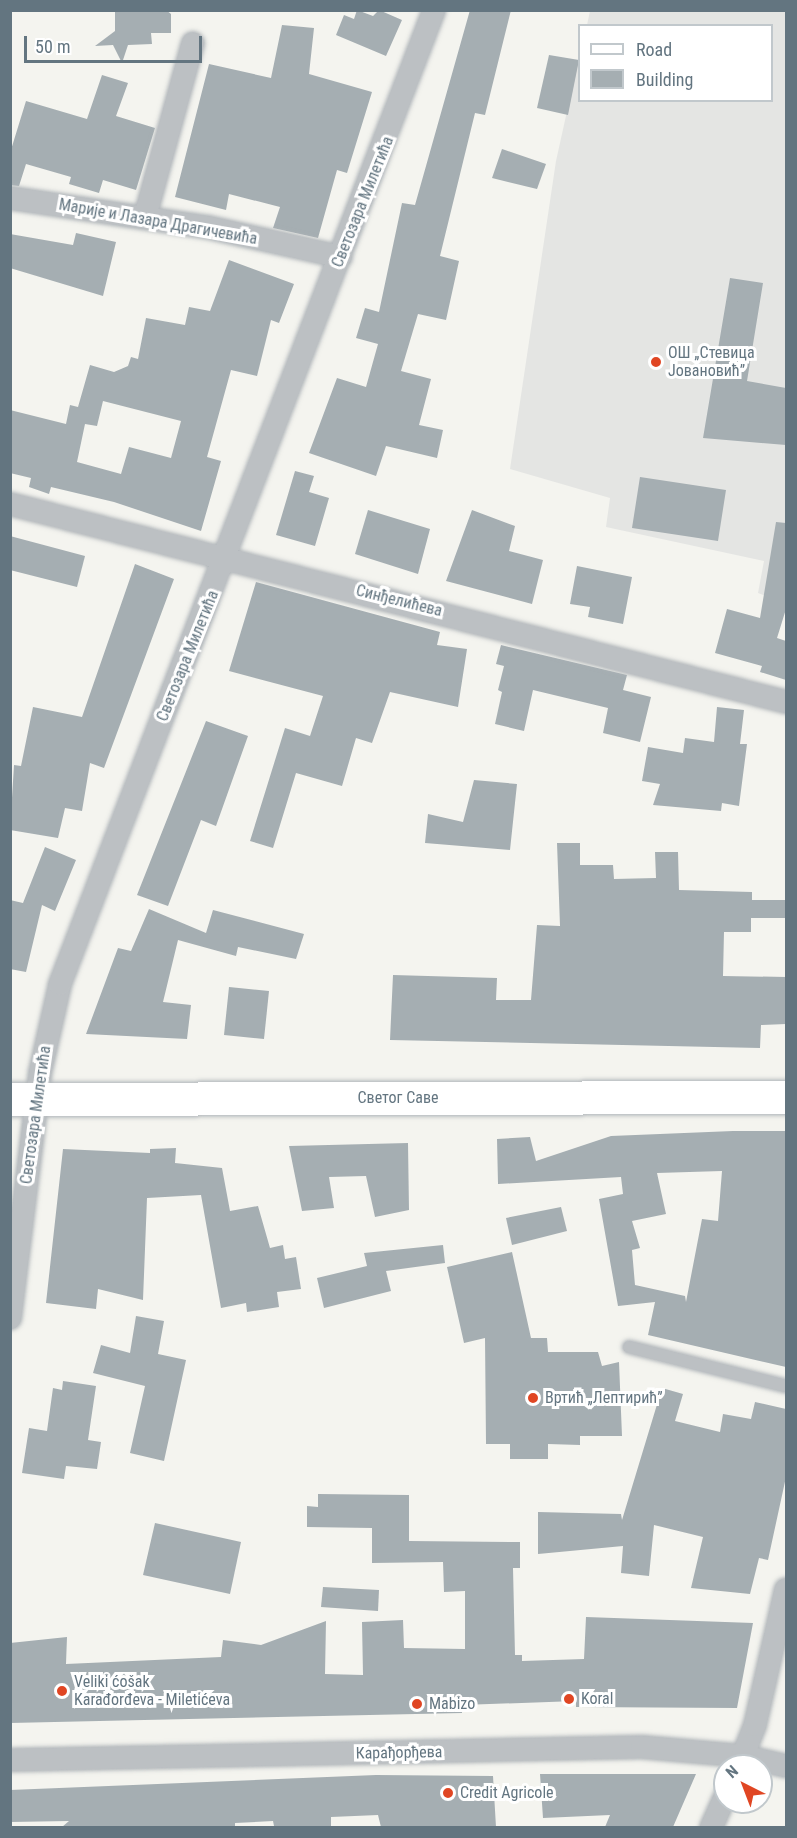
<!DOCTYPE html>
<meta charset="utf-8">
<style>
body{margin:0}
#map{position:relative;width:797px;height:1838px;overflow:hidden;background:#f4f4ef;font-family:"Roboto Condensed",sans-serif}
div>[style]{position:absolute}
.built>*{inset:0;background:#e4e5e3}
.building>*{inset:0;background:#a5aeb2}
.roads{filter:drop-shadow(0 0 2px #b1b6ba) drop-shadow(0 0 2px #b1b6ba)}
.lane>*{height:12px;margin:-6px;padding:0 6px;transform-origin:6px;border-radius:6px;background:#bcc0c3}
.street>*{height:22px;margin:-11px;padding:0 11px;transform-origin:11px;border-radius:11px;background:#bcc0c3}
.secondary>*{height:33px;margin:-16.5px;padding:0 16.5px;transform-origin:16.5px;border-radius:16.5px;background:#fff}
.dots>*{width:16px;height:16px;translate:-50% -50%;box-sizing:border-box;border:3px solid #fff;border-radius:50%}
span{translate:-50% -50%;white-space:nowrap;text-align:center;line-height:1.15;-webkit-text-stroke:6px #fff;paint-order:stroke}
.street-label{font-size:16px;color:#637580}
.poi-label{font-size:16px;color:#637580}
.left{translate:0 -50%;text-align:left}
.frame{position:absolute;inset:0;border:12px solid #637580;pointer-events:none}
.legend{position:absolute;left:578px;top:24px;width:195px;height:78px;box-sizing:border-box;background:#fff;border:2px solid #c1c8cc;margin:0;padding:8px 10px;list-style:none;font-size:18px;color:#637580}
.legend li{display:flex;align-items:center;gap:12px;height:30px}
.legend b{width:30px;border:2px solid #c1c8cc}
.north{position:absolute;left:713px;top:1754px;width:60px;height:60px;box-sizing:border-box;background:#fff;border:2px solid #c1c8cc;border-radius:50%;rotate:318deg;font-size:16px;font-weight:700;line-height:24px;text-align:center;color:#637580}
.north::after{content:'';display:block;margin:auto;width:21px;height:27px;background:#e04623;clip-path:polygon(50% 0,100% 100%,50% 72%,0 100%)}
.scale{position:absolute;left:24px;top:36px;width:178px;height:27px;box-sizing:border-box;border:3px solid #637580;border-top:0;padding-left:8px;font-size:18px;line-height:21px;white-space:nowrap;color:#637580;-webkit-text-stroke:4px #fff;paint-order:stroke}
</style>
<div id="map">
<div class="built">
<div style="clip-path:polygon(590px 11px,786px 11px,786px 603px,758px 593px,764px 561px,606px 527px,610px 498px,510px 469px,556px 161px,579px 57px,580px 100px,772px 100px,772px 26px,587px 25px)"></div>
</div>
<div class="building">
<div style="clip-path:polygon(115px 10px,166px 10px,171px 14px,171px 33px,151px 33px,152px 44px,128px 45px,122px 63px,113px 45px,95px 46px,115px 31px)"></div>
<div style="clip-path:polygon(357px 10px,373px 16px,379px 10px,402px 20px,386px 56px,336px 35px,344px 15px,354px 19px)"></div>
<div style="clip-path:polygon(470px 10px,511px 10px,485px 115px,475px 113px,440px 256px,459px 261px,446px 320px,418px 314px,401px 371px,431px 379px,419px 425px,443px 430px,437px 458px,386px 446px,376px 476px,309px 453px,337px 378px,366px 387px,378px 344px,356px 338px,365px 308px,379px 312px,402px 203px,415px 205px)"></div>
<div style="clip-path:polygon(282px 25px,314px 28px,309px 74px,372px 92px,347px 173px,337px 170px,318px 238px,273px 228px,280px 207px,229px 194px,226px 210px,175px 197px,209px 64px,271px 78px)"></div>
<div style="clip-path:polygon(549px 55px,579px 60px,568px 115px,537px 108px)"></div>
<div style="clip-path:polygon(102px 75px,128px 83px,116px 116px,155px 128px,136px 190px,103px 180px,99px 193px,69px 184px,71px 177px,26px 164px,19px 186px,10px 185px,10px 153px,26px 101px,87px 119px)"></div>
<div style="clip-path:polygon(502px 149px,546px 164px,537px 189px,492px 178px)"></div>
<div style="clip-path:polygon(76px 233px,116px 242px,103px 296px,10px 268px,10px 234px,73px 245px)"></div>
<div style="clip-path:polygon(evenodd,229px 260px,294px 284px,279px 323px,271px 320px,257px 376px,231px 370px,207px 457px,221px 461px,201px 531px,114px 502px,51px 487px,49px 494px,29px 487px,31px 478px,10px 473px,10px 410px,66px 424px,70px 405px,78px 407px,90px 365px,114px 372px,128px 366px,131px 357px,138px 359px,146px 318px,185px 325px,189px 307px,210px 311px,229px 260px,103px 401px,181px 421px,171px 458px,129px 447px,121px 474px,77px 462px,85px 424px,97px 426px,103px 401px)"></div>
<div style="clip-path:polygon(730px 278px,763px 283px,747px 381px,786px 388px,786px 445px,703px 438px)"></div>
<div style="clip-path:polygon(295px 471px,314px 476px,309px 492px,329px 498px,315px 546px,276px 535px)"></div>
<div style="clip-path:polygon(640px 477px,726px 490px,718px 541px,632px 528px)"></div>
<div style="clip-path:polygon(368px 510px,430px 529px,418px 574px,355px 554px)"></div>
<div style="clip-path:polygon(472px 510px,515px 526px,509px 551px,543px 560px,532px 604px,446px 581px)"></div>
<div style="clip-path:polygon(776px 522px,786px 523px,786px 609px,777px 638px,786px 641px,786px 680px,760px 672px,762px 666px,715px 653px,727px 609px,760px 618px)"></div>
<div style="clip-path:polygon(10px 536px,85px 556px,77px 587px,10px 570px)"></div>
<div style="clip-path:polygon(135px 564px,174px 579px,104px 768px,90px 763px,82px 811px,65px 808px,58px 838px,10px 830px,14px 765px,21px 766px,33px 707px,82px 717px)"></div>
<div style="clip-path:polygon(577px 566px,632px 577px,623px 624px,588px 617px,590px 607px,570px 604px)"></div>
<div style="clip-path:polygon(256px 582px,440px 632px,437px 645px,467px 649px,458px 707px,390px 692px,372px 743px,356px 738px,342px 786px,296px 773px,273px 848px,250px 841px,285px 728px,310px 736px,323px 696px,229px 671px)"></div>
<div style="clip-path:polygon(501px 645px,627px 675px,623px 690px,651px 697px,640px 742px,603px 733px,608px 708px,533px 690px,524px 731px,495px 724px,502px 692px,498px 690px,504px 666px,496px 664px)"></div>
<div style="clip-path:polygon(717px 707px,744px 710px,740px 744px,747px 744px,739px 806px,722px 803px,721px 811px,653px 805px,660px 784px,642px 781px,648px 747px,683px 753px,685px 738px,714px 742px)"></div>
<div style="clip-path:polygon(206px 721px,248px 736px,216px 826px,201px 820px,168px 906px,137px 895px)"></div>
<div style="clip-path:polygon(474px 780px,517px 784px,510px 850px,425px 843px,428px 814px,463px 822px)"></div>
<div style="clip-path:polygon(557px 843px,580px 843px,580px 865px,613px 865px,614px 879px,656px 878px,655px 852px,678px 852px,679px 890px,752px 892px,752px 900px,785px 900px,785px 918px,751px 918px,751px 932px,724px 932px,723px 976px,786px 977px,786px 1024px,761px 1025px,760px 1048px,390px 1040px,393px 975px,497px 978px,496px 1000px,531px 1000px,537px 925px,560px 926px)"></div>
<div style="clip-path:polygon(45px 847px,76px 860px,55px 911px,42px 905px,26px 972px,10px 969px,10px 900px,23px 903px)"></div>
<div style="clip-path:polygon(149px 909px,206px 933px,213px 910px,304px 934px,296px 959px,238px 947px,236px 956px,178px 940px,163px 1002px,191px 1005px,187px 1039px,86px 1034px,118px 948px,131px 951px)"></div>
<div style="clip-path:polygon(229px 987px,269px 991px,264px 1039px,224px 1035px)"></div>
<div style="clip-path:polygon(evenodd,733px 1131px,786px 1131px,786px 1367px,648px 1335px,655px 1302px,618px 1306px,599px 1199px,623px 1194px,621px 1177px,498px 1184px,497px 1139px,530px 1137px,536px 1161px,611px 1136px,733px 1131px,722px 1171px,718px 1221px,702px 1219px,686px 1302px,685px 1296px,635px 1285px,632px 1250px,640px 1248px,632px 1221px,666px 1214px,657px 1173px,722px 1171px)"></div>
<div style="clip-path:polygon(408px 1143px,409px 1210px,375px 1217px,366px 1176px,329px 1177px,334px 1208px,302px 1211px,289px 1146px)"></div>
<div style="clip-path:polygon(176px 1148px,175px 1163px,222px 1168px,230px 1211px,258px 1206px,270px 1248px,283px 1245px,285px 1259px,296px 1257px,301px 1289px,277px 1292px,279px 1307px,247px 1312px,246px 1303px,221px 1308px,201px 1195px,147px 1198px,143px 1300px,98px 1289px,96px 1309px,46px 1303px,63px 1149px,150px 1153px,150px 1149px)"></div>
<div style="clip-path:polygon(561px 1207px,567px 1231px,512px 1245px,506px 1218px)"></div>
<div style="clip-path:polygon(443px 1245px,445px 1263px,386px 1271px,391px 1291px,324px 1308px,317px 1278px,367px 1266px,364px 1253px)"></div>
<div style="clip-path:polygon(512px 1252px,531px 1338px,547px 1338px,548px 1352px,598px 1352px,602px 1366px,619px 1362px,622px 1436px,580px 1436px,580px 1445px,548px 1444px,548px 1459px,510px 1459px,510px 1444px,486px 1444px,485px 1338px,464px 1343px,447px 1267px)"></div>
<div style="clip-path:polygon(136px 1316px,164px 1321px,158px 1354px,186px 1360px,164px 1461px,130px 1453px,145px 1386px,93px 1373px,101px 1345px,130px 1353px)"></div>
<div style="clip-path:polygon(63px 1381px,96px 1386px,88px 1440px,101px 1442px,97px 1469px,66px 1466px,64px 1479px,22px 1473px,29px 1428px,47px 1431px,53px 1388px,62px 1390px)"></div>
<div style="clip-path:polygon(662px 1388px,683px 1394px,675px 1421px,720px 1432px,723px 1414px,751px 1419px,755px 1402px,786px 1409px,786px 1477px,768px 1560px,759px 1558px,750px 1594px,691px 1588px,703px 1537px,654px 1525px,649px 1576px,621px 1573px,623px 1546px,538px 1554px,538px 1512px,621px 1514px,622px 1520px)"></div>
<div style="clip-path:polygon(318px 1494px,409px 1495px,409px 1541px,520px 1542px,520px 1568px,513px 1568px,515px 1655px,522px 1655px,522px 1661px,584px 1659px,586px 1617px,753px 1623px,737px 1708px,576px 1707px,576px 1701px,462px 1705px,462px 1713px,10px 1723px,10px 1643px,67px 1637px,66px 1664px,221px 1657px,223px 1640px,261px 1645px,326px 1621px,325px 1674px,363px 1675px,362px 1622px,403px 1620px,404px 1648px,465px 1649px,465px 1591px,444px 1592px,443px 1562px,372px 1563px,372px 1528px,307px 1527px,307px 1506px,318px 1507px)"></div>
<div style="clip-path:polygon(155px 1523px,241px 1542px,230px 1594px,143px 1575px)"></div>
<div style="clip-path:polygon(323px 1587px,379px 1590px,378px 1611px,321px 1607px)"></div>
<div style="clip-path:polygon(540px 1774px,696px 1774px,673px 1827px,605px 1827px,610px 1815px,543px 1818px)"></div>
<div style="clip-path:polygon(376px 1775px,493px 1776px,496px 1827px,381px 1827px,378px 1815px,331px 1817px,331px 1827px,274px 1826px,273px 1821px,235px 1823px,235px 1827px,62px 1827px,69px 1821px,10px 1822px,10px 1790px)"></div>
</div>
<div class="roads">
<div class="lane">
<div style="left:629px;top:1347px;width:162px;rotate:14deg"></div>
</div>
<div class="street">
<div style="left:10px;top:198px;width:199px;rotate:8.4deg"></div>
<div style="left:207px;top:227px;width:137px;rotate:12.6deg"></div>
<div style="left:145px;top:217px;width:180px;rotate:-74.6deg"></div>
<div style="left:10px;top:504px;width:801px;rotate:14.31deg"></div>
<div style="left:10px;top:1318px;width:247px;rotate:-83deg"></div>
<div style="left:40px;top:1073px;width:91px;rotate:-77.3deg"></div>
<div style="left:60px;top:984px;width:1043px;rotate:-68.99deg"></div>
<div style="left:10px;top:1760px;width:632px;rotate:-1.18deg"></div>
<div style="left:642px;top:1747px;width:101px;rotate:5.1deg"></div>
<div style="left:743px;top:1756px;width:44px;rotate:13.1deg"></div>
<div style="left:739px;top:1766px;width:44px;rotate:-68.7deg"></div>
<div style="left:755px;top:1725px;width:139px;rotate:-77.2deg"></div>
<div style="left:711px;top:1828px;width:35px;rotate:-66deg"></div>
</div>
<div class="secondary">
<div style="left:10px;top:1099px;width:776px;rotate:-0.15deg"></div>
</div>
</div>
<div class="dots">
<div style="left:656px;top:362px;background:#e04623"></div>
<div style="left:533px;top:1398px;background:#e04623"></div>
<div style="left:62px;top:1691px;background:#e04623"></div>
<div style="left:569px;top:1699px;background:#e04623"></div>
<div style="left:417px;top:1704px;background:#e04623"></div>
<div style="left:448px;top:1793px;background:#e04623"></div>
</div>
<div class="street-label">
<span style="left:363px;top:202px;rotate:-68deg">Светозара Милетића</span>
<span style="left:158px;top:222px;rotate:10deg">Марије и Лазара Драгичевића</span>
<span style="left:399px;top:601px;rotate:14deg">Синђелићева</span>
<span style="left:188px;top:656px;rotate:-68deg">Светозара Милетића</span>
<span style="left:398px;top:1098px">Светог Саве</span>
<span style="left:36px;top:1115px;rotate:-82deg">Светозара Милетића</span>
<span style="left:399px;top:1753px;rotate:-1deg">Карађорђева</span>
</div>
<div class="poi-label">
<span class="left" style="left:668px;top:362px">ОШ „Стевица<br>Јовановић”</span>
<span class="left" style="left:545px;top:1398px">Вртић „Лептирић”</span>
<span class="left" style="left:74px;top:1691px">Veliki ćošak<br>Karađorđeva - Miletićeva</span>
<span class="left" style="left:581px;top:1699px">Koral</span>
<span class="left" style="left:429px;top:1704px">Mabizo</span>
<span class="left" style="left:460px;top:1793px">Credit Agricole</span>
</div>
<div class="frame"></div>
<ul class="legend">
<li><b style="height:8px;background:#fff"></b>Road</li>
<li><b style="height:16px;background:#a5aeb2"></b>Building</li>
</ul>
<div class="north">N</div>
<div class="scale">50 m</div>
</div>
